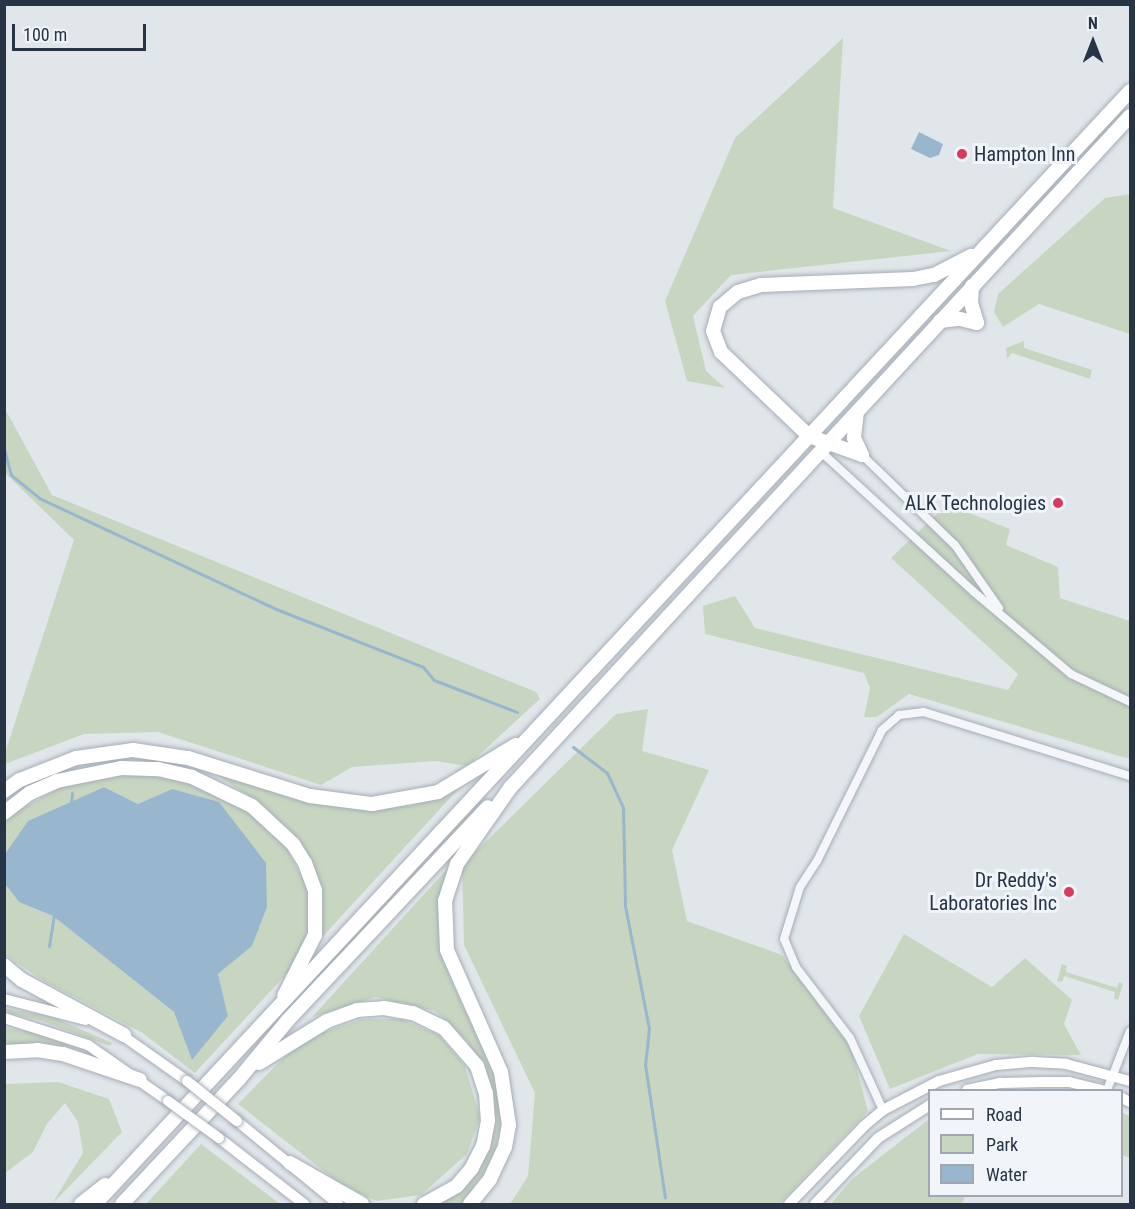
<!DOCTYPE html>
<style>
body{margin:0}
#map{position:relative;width:1135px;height:1209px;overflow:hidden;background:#e1e6eb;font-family:"Roboto Condensed",sans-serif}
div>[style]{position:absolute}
.green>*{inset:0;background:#c8d6c1}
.water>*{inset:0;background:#98b6ce}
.stream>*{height:3px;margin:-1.5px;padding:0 1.5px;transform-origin:1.5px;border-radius:1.5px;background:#98b6ce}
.roads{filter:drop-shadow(0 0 2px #a5adb6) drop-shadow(0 0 2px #a5adb6)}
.street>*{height:8px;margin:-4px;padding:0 4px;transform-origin:4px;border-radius:4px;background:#f4f6f9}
.secondary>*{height:10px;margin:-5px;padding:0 5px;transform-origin:5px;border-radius:5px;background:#fff}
.highway>*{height:14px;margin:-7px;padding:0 7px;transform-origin:7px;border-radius:7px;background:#fff}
.bridges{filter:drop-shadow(0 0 2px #a5adb6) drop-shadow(0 0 2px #a5adb6)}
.secondary-bridge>*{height:10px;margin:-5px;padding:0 5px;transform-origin:5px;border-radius:5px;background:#fff}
.dots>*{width:16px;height:16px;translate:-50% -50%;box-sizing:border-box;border:3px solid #f1f4f8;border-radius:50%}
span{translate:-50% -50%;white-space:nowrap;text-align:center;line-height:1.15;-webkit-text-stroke:6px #f1f4f8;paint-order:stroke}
.poi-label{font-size:20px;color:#273445}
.left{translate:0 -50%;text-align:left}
.right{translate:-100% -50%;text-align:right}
.frame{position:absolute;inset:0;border:6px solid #273445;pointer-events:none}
.legend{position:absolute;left:928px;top:1089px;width:195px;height:108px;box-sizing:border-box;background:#f1f4f8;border:2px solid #a0a7b0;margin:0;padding:8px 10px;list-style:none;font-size:18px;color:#273445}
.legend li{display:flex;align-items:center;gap:12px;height:30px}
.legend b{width:30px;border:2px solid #a0a7b0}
.north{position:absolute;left:1063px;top:12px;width:60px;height:60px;-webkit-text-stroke:4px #f1f4f8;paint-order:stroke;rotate:0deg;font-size:16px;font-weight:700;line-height:24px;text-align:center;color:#273445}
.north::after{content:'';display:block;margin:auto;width:21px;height:27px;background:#273445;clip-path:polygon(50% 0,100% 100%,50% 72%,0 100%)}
.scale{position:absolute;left:12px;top:24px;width:134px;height:27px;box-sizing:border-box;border:3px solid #273445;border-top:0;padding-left:8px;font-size:18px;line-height:21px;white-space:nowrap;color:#273445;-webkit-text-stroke:4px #f1f4f8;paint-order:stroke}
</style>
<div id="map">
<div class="green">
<div style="clip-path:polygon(843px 38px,833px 208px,951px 251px,731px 275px,693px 316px,706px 371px,725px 388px,687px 381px,665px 301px,735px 138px)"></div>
<div style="clip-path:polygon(1130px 194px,1130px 334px,1039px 304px,1003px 327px,994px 312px,998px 294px,1105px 198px)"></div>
<div style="clip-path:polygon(1024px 341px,1024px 348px,1092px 370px,1090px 379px,1012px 353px,1007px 359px,1006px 348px)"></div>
<div style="clip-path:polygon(4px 407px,52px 495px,536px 692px,540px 699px,467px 766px,436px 761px,352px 767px,321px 785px,158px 732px,84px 734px,5px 764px,5px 753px,74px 540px,5px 473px)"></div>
<div style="clip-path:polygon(954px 507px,1010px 529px,1006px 545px,1058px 567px,1060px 598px,1130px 621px,1130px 759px,909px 694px,877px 717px,864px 717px,870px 688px,864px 673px,705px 634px,703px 606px,735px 596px,755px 628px,1008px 690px,1018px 674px,891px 558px,940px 511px)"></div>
<div style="clip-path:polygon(648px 709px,642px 751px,709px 770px,672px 850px,687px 921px,782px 955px,851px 1047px,868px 1111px,779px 1204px,510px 1204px,528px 1176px,535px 1093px,464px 945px,462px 865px,616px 714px)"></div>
<div style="clip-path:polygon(205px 767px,331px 806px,411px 806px,462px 785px,314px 946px,317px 878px,300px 841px,265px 807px)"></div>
<div style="clip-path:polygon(156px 772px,225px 793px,284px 843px,308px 889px,308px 931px,290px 970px,195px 1073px,141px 1032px,44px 981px,4px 954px,5px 884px,19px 902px,53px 916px,174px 1012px,192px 1059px,228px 1016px,218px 974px,252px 946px,172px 789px,138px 804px,104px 787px,28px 821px,5px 854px,5px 818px,74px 780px)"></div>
<div style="clip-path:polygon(448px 868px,440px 902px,440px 945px,450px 978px,495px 1072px,501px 1097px,502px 1123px,492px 1162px,462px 1204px,441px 1204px,464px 1187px,479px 1168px,492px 1137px,495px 1114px,491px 1084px,468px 1042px,435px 1011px,376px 997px,312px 1017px)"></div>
<div style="clip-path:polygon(904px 934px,992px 987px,1025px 958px,1072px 1000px,1064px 1024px,1081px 1055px,978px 1054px,890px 1089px,859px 1016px)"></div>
<div style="clip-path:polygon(1062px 964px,1067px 966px,1066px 972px,1117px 988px,1119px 982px,1123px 984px,1118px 1000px,1114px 998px,1115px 992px,1064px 976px,1062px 982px,1057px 981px)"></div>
<div style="clip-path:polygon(4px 1008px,53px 1017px,112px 1043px,110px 1046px,42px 1021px,5px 1012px)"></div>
<div style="clip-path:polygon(363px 1019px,401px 1019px,439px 1035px,465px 1066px,480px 1117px,467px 1154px,421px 1195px,376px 1201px,338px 1182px,238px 1104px,291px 1050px,315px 1035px)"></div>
<div style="clip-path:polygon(5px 1028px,47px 1034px,77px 1045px,5px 1047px)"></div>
<div style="clip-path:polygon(58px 1082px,109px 1099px,122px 1132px,52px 1204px,83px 1153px,78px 1122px,65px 1103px,47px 1124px,33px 1152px,5px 1173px,5px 1204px,5px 1084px)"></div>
<div style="clip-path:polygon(1122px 1113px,1130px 1116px,1130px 1158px,1122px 1155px)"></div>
<div style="clip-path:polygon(929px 1119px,930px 1196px,965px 1196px,962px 1204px,831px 1204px,852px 1179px)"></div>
<div style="clip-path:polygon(201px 1144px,280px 1204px,146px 1204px)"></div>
</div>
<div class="water">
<div style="clip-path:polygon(919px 132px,943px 144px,939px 155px,930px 158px,911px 149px)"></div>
<div style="clip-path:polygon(104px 787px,138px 804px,172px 789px,219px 802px,266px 863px,267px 907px,252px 946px,218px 974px,228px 1016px,192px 1060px,174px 1012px,53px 916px,19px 902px,5px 884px,5px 854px,28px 821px)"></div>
</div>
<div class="stream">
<div style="left:4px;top:449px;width:27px;rotate:75deg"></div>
<div style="left:11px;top:475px;width:36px;rotate:39deg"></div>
<div style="left:39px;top:498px;width:262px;rotate:25.1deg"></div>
<div style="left:276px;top:609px;width:158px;rotate:21.5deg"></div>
<div style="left:423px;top:667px;width:17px;rotate:50deg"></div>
<div style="left:434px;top:680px;width:89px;rotate:21.1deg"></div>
<div style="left:573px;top:747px;width:43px;rotate:37.4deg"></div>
<div style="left:607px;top:773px;width:38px;rotate:65deg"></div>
<div style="left:623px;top:808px;width:98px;rotate:88.8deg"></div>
<div style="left:625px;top:906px;width:124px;rotate:78.9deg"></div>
<div style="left:649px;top:1028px;width:36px;rotate:96deg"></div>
<div style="left:645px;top:1064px;width:135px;rotate:81.5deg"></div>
<div style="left:71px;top:803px;width:10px;rotate:-84deg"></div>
<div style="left:49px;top:946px;width:31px;rotate:-81deg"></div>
</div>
<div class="roads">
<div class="street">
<div style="left:819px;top:450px;width:210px;rotate:42.5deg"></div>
<div style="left:974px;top:592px;width:127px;rotate:40.2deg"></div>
<div style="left:1071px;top:674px;width:65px;rotate:25.4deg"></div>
<div style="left:862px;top:455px;width:129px;rotate:44.1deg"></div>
<div style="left:955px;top:545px;width:77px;rotate:55.1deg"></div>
<div style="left:1107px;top:1090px;width:63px;rotate:-68.7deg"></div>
<div style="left:883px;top:1110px;width:79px;rotate:-114.6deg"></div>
<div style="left:850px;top:1038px;width:89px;rotate:-127.3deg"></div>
<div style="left:796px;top:967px;width:30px;rotate:-113deg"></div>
<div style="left:784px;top:939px;width:54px;rotate:-72.9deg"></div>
<div style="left:800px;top:887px;width:31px;rotate:-57deg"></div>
<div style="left:817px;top:861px;width:146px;rotate:-63.6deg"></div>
<div style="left:882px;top:730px;width:23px;rotate:-41deg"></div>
<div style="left:899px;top:715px;width:25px;rotate:-7deg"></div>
<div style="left:924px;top:712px;width:216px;rotate:17.3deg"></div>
</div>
<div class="secondary">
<div style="left:4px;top:999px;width:84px;rotate:14.5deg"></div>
<div style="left:4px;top:1018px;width:88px;rotate:17.8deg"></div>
<div style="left:88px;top:1045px;width:98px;rotate:35deg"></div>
<div style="left:119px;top:1033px;width:83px;rotate:35.2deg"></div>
<div style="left:967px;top:1090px;width:35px;rotate:-12deg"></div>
<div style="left:1001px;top:1083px;width:41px;rotate:-1.4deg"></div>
<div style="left:1042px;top:1082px;width:27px"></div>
<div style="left:1069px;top:1082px;width:34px;rotate:14deg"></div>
<div style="left:1122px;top:1098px;width:9px;rotate:27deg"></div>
<div style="left:237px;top:1121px;width:131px;rotate:39.4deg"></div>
<div style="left:219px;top:1138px;width:108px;rotate:37.8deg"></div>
<div style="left:789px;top:1204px;width:108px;rotate:-46.1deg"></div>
<div style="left:864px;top:1126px;width:25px;rotate:-40deg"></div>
<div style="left:883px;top:1110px;width:63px;rotate:-27.4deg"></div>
<div style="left:939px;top:1081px;width:59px;rotate:-15.7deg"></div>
<div style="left:996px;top:1065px;width:37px;rotate:-5deg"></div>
<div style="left:1033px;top:1062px;width:33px;rotate:3deg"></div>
<div style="left:1066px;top:1064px;width:66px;rotate:14.9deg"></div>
<div style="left:815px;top:1204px;width:91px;rotate:-46.3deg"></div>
<div style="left:878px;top:1138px;width:62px;rotate:-32.4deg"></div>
</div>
<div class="highway">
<div style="left:972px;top:286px;width:17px;rotate:93deg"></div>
<div style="left:971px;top:303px;width:21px;rotate:73deg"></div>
<div style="left:940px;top:321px;width:20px;rotate:-6deg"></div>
<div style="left:960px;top:319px;width:17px;rotate:13deg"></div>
<div style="left:857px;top:412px;width:26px;rotate:97deg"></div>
<div style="left:854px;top:438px;width:19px;rotate:65deg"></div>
<div style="left:862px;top:455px;width:56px;rotate:-160.3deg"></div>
<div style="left:809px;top:436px;width:122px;rotate:-136.3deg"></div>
<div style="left:721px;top:352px;width:22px;rotate:-111deg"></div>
<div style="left:713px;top:331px;width:25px;rotate:-74deg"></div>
<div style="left:720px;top:307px;width:23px;rotate:-40deg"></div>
<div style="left:738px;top:292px;width:24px;rotate:-17deg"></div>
<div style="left:761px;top:285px;width:152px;rotate:-2.3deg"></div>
<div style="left:913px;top:279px;width:21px;rotate:-11deg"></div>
<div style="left:934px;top:275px;width:42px;rotate:-27.2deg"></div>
<div style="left:4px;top:791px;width:19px;rotate:-35deg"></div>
<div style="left:20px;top:780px;width:60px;rotate:-21.4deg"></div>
<div style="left:76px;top:758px;width:58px;rotate:-8deg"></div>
<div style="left:133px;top:750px;width:56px;rotate:8.3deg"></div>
<div style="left:188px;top:758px;width:128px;rotate:17.3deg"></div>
<div style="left:310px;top:796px;width:63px;rotate:7.4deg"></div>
<div style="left:372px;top:804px;width:67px;rotate:-10.3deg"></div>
<div style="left:438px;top:792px;width:91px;rotate:-31.1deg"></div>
<div style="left:4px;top:813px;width:33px;rotate:-38deg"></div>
<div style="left:30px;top:793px;width:30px;rotate:-24deg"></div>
<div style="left:57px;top:781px;width:65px;rotate:-11.5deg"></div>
<div style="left:121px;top:768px;width:37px;rotate:2deg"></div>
<div style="left:158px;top:769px;width:35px;rotate:13deg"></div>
<div style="left:192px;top:777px;width:67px;rotate:25.8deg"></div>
<div style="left:252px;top:806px;width:56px;rotate:42.8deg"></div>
<div style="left:293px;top:844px;width:22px;rotate:58deg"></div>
<div style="left:305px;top:863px;width:29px;rotate:70deg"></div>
<div style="left:315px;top:890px;width:45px;rotate:90deg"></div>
<div style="left:315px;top:935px;width:68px;rotate:116.9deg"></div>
<div style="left:4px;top:965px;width:23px;rotate:40deg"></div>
<div style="left:22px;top:980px;width:116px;rotate:28.3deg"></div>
<div style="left:4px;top:1052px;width:33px;rotate:-3deg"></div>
<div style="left:37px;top:1050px;width:26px;rotate:9deg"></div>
<div style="left:63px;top:1054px;width:81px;rotate:18.7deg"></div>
<div style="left:259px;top:1063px;width:80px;rotate:-31.7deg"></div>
<div style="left:327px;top:1021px;width:32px;rotate:-20deg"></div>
<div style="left:357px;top:1010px;width:27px;rotate:-4deg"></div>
<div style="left:384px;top:1008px;width:29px;rotate:10deg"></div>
<div style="left:413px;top:1013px;width:34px;rotate:26deg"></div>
<div style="left:444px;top:1028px;width:50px;rotate:49deg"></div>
<div style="left:477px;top:1066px;width:28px;rotate:72deg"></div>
<div style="left:486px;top:1093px;width:28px;rotate:86deg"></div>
<div style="left:488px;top:1121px;width:25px;rotate:101deg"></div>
<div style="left:483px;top:1146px;width:25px;rotate:117deg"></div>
<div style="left:472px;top:1168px;width:23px;rotate:130deg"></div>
<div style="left:457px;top:1186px;width:38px;rotate:151deg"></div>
<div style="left:290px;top:1163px;width:83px;rotate:29.7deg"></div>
<div style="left:81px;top:1204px;width:31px;rotate:-38deg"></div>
<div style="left:95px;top:1204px;width:1520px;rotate:-47.08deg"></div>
<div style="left:122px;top:1204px;width:171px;rotate:-46.9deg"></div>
<div style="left:239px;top:1079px;width:77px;rotate:-50.3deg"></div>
<div style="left:288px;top:1020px;width:292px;rotate:-46.8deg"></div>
<div style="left:470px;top:1204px;width:32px;rotate:-51deg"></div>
<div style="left:490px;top:1179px;width:35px;rotate:-65deg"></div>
<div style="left:505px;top:1147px;width:22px;rotate:-80deg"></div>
<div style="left:509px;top:1125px;width:54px;rotate:-98.6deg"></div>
<div style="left:501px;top:1072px;width:133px;rotate:-113.9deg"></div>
<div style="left:447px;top:950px;width:49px;rotate:-92.3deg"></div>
<div style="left:445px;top:901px;width:39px;rotate:-72deg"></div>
<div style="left:457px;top:864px;width:93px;rotate:-55.1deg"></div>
<div style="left:510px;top:788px;width:914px;rotate:-47.3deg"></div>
</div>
</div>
<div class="bridges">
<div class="secondary-bridge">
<div style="left:187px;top:1081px;width:64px;rotate:38.7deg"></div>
<div style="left:168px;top:1101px;width:63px;rotate:36deg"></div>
</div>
</div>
<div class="dots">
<div style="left:962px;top:154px;background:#dc3a5d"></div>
<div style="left:1058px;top:503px;background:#dc3a5d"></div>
<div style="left:1069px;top:892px;background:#dc3a5d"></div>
</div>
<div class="poi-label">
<span class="left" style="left:974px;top:154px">Hampton Inn</span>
<span class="right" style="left:1046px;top:503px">ALK Technologies</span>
<span class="right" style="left:1057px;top:892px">Dr Reddy's<br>Laboratories Inc</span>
</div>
<div class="frame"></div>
<ul class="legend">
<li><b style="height:8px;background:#fff"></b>Road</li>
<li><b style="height:16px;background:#c8d6c1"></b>Park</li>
<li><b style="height:16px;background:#98b6ce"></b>Water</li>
</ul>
<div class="north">N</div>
<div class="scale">100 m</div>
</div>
